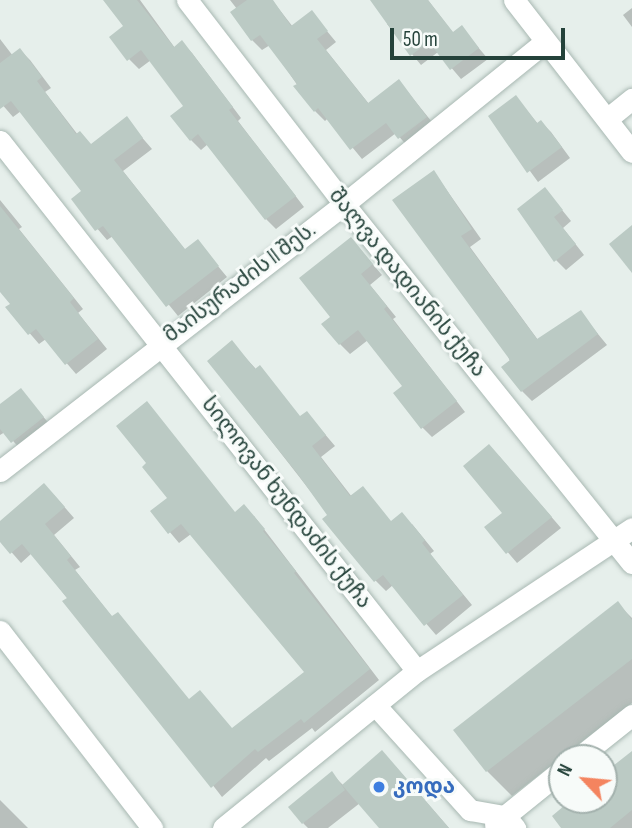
<!DOCTYPE html>
<meta charset="utf-8">
<style>
body{margin:0}
#map{position:relative;width:632px;height:828px;overflow:hidden;background:#e6efeb;font-family:"Sofia Sans Condensed","Noto Sans Georgian",sans-serif}
div>[style]{position:absolute}
.shadow>*{inset:0;background:#0003}
.building>*{inset:0;background:#bbcac4}
.roads{filter:drop-shadow(0 0 2px #a8b8b2) drop-shadow(0 0 2px #a8b8b2)}
.street>*{height:21px;margin:-10.5px;padding:0 10.5px;transform-origin:10.5px;border-radius:10.5px;background:#fff}
.secondary>*{height:21px;margin:-10.5px;padding:0 10.5px;transform-origin:10.5px;border-radius:10.5px;background:#fff}
.dots>*{width:19px;height:19px;translate:-50% -50%;box-sizing:border-box;border:4px solid #f7fbf9;border-radius:50%}
span{translate:-50% -50%;white-space:nowrap;text-align:center;line-height:1.15;-webkit-text-stroke:6px #f7fbf9;paint-order:stroke}
.street-label{font-size:21px;color:#24423a}
.shop-label{font-size:21px;color:#366cbe;font-weight:700}
.left{translate:0 -50%;text-align:left}
.north{position:absolute;left:548px;top:744px;width:70px;height:70px;box-sizing:border-box;background:#f7fbf9;border:2px solid #a3b1ad;border-radius:50%;rotate:296deg;font-size:19px;font-weight:700;line-height:28px;text-align:center;color:#24423a}
.north::after{content:'';display:block;margin:auto;width:24px;height:32px;background:#f4845f;clip-path:polygon(50% 0,100% 100%,50% 72%,0 100%)}
.scale{position:absolute;left:390px;top:28px;width:175px;height:32px;box-sizing:border-box;border:4px solid #24423a;border-top:0;padding-left:9px;font-size:21px;line-height:24px;white-space:nowrap;color:#24423a;-webkit-text-stroke:5px #f7fbf9;paint-order:stroke}
</style>
<div id="map">
<div class="shadow">
<div style="clip-path:polygon(105px 0,140px 0,175px 48px,182px 43px,192px 53px,241px 118px,238px 121px,304px 207px,276px 229px,266px 219px,208px 144px,201px 150px,191px 140px,185px 107px,151px 60px,139px 69px,129px 59px,125px 26px)"></div>
<div style="clip-path:polygon(230px 0,272px 0,293px 27px,312px 13px,336px 42px,326px 50px,369px 104px,399px 81px,436px 127px,409px 148px,396px 133px,362px 159px,328px 118px,325px 121px,315px 111px,270px 45px,262px 50px,252px 40px,232px 13px,237px 9px)"></div>
<div style="clip-path:polygon(372px 0,428px 0,454px 34px,462px 28px,488px 59px,461px 79px,438px 52px,421px 65px,387px 24px,389px 23px)"></div>
<div style="clip-path:polygon(632px 8px,632px 27px,623px 15px)"></div>
<div style="clip-path:polygon(0 39px,13px 56px,20px 50px,30px 60px,51px 88px,45px 92px,78px 135px,92px 145px,126px 119px,152px 149px,123px 171px,186px 251px,198px 242px,227px 277px,178px 316px,113px 236px,107px 240px,73px 200px,84px 191px,21px 111px,13px 117px,0 102px)"></div>
<div style="clip-path:polygon(516px 97px,538px 124px,541px 122px,551px 132px,570px 158px,538px 182px,490px 116px)"></div>
<div style="clip-path:polygon(434px 172px,481px 239px,470px 247px,538px 340px,580px 312px,607px 345px,532px 401px,522px 391px)"></div>
<div style="clip-path:polygon(545px 189px,571px 221px,563px 228px,584px 255px,566px 270px,556px 260px)"></div>
<div style="clip-path:polygon(0 200px,22px 227px,19px 229px,83px 309px,78px 313px,107px 349px,76px 374px,46px 339px,39px 344px,8px 308px,12px 304px,0 289px)"></div>
<div style="clip-path:polygon(351px 239px,382px 275px,370px 285px,396px 317px,393px 319px,465px 412px,432px 437px,422px 427px,405px 386px,368px 340px,350px 354px,340px 344px,332px 317px)"></div>
<div style="clip-path:polygon(232px 343px,301px 418px,307px 413px,335px 446px,321px 457px,352px 497px,392px 523px,412px 524px,434px 551px,430px 554px,472px 605px,436px 635px,393px 585px,386px 591px,376px 581px,324px 519px,329px 515px,209px 361px)"></div>
<div style="clip-path:polygon(20px 390px,53px 428px,23px 452px,5px 432px,0 435px,0 406px)"></div>
<div style="clip-path:polygon(499px 456px,561px 528px,517px 563px,486px 527px,504px 513px)"></div>
<div style="clip-path:polygon(54px 495px,74px 518px,54px 535px,80px 567px,75px 570px,113px 618px,190px 701px,233px 730px,306px 672px,191px 534px,179px 543px,153px 512px,254px 516px,379px 680px,315px 732px,312px 728px,269px 761px,266px 758px,222px 797px,32px 553px,21px 563px,0 539px,0 523px)"></div>
<div style="clip-path:polygon(618px 604px,632px 618px,632px 703px,512px 796px,487px 771px,455px 730px)"></div>
<div style="clip-path:polygon(632px 753px,632px 828px,564px 828px,574px 800px,604px 800px,604px 776px)"></div>
<div style="clip-path:polygon(396px 767px,449px 828px,381px 828px,360px 803px,328px 828px,308px 828px,303px 823px,332px 774px,344px 786px)"></div>
<div style="clip-path:polygon(0 800px,28px 828px,0 828px)"></div>
</div>
<div class="building">
<div style="clip-path:polygon(103px 0,137px 0,174px 47px,182px 40px,233px 107px,229px 110px,296px 196px,265px 220px,198px 134px,190px 141px,170px 116px,183px 106px,141px 50px,127px 61px,109px 37px,123px 26px)"></div>
<div style="clip-path:polygon(247px 0,273px 0,291px 26px,312px 10px,328px 31px,317px 39px,368px 103px,399px 79px,427px 117px,398px 139px,386px 123px,350px 150px,318px 108px,314px 112px,293px 86px,297px 84px,260px 35px,251px 41px,230px 12px)"></div>
<div style="clip-path:polygon(370px 0,428px 0,453px 32px,462px 25px,479px 48px,450px 70px,429px 42px,410px 56px)"></div>
<div style="clip-path:polygon(20px 48px,42px 77px,37px 81px,76px 134px,80px 131px,91px 144px,127px 116px,143px 138px,114px 160px,185px 249px,198px 239px,219px 266px,166px 307px,103px 226px,95px 231px,71px 199px,81px 191px,11px 101px,0 109px,0 63px)"></div>
<div style="clip-path:polygon(516px 95px,537px 123px,541px 120px,562px 147px,527px 173px,488px 116px)"></div>
<div style="clip-path:polygon(434px 170px,472px 229px,461px 236px,537px 339px,581px 310px,598px 334px,521px 392px,501px 367px,510px 360px,392px 200px)"></div>
<div style="clip-path:polygon(545px 187px,563px 210px,554px 217px,576px 244px,554px 262px,517px 209px)"></div>
<div style="clip-path:polygon(0 206px,74px 298px,70px 302px,98px 339px,65px 365px,36px 329px,28px 335px,5px 307px,10px 304px,0 292px)"></div>
<div style="clip-path:polygon(632px 225px,632px 273px,609px 244px)"></div>
<div style="clip-path:polygon(351px 237px,373px 264px,361px 274px,387px 306px,384px 309px,457px 401px,421px 429px,393px 393px,402px 386px,358px 330px,339px 345px,321px 324px,330px 317px,299px 278px)"></div>
<div style="clip-path:polygon(232px 340px,255px 369px,260px 365px,300px 416px,307px 411px,326px 435px,312px 446px,350px 496px,363px 486px,391px 521px,402px 512px,425px 540px,422px 543px,463px 595px,424px 626px,383px 575px,374px 582px,344px 546px,322px 519px,327px 515px,297px 473px,207px 361px)"></div>
<div style="clip-path:polygon(21px 388px,44px 417px,11px 443px,0 429px,0 404px)"></div>
<div style="clip-path:polygon(147px 401px,235px 512px,244px 504px,265px 529px,263px 531px,296px 571px,294px 573px,370px 669px,304px 723px,301px 719px,258px 752px,255px 749px,211px 788px,62px 601px,67px 598px,22px 544px,10px 554px,0 542px,0 521px,44px 483px,65px 507px,45px 524px,71px 556px,67px 560px,112px 616px,118px 612px,189px 699px,200px 690px,232px 728px,304px 672px,181px 524px,168px 534px,150px 511px,167px 498px,142px 467px,146px 463px,116px 426px)"></div>
<div style="clip-path:polygon(489px 444px,552px 517px,506px 554px,484px 527px,502px 513px,463px 466px)"></div>
<div style="clip-path:polygon(618px 601px,632px 620px,632px 659px,486px 772px,453px 730px)"></div>
<div style="clip-path:polygon(382px 750px,449px 828px,379px 828px,342px 785px)"></div>
<div style="clip-path:polygon(632px 751px,632px 810px,610px 828px,561px 828px,552px 816px,571px 800px,604px 800px,604px 773px)"></div>
<div style="clip-path:polygon(332px 771px,345px 790px,302px 824px,288px 807px)"></div>
</div>
<div class="roads">
<div class="street">
<div style="left:187px;top:0;width:257px;rotate:52.4deg"></div>
<div style="left:344px;top:204px;width:460px;rotate:51.3deg"></div>
<div style="left:514px;top:0;width:192px;rotate:52.2deg"></div>
<div style="left:607px;top:119px;width:32px;rotate:-39deg"></div>
<div style="left:0;top:141px;width:674px;rotate:51.8deg"></div>
<div style="left:0;top:471px;width:435px;rotate:-37.8deg"></div>
<div style="left:344px;top:204px;width:258px;rotate:-38.9deg"></div>
<div style="left:375px;top:705px;width:142px;rotate:47.9deg"></div>
<div style="left:470px;top:810px;width:36px;rotate:10deg"></div>
<div style="left:505px;top:816px;width:16px;rotate:50deg"></div>
<div style="left:578px;top:758px;width:69px;rotate:-38.5deg"></div>
<div style="left:495px;top:824px;width:86px;rotate:-38.9deg"></div>
<div style="left:223px;top:828px;width:250px;rotate:-39deg"></div>
<div style="left:417px;top:671px;width:258px;rotate:-33.6deg"></div>
</div>
<div class="secondary">
<div style="left:0;top:631px;width:249px;rotate:52.3deg"></div>
</div>
</div>
<div class="dots">
<div style="left:379px;top:787px;background:#3f7fe0"></div>
</div>
<div class="street-label">
<span style="left:240px;top:283px;rotate:-37deg">მაისურაძის II შეს.</span>
<span style="left:407px;top:283px;rotate:51deg">შალვა დადიანის ქუჩა</span>
<span style="left:286px;top:503px;rotate:52deg">სილოვან ხუნდაძის ქუჩა</span>
</div>
<div class="shop-label">
<span class="left" style="left:393px;top:787px">კოდა</span>
</div>
<div class="north">N</div>
<div class="scale">50 m</div>
</div>
